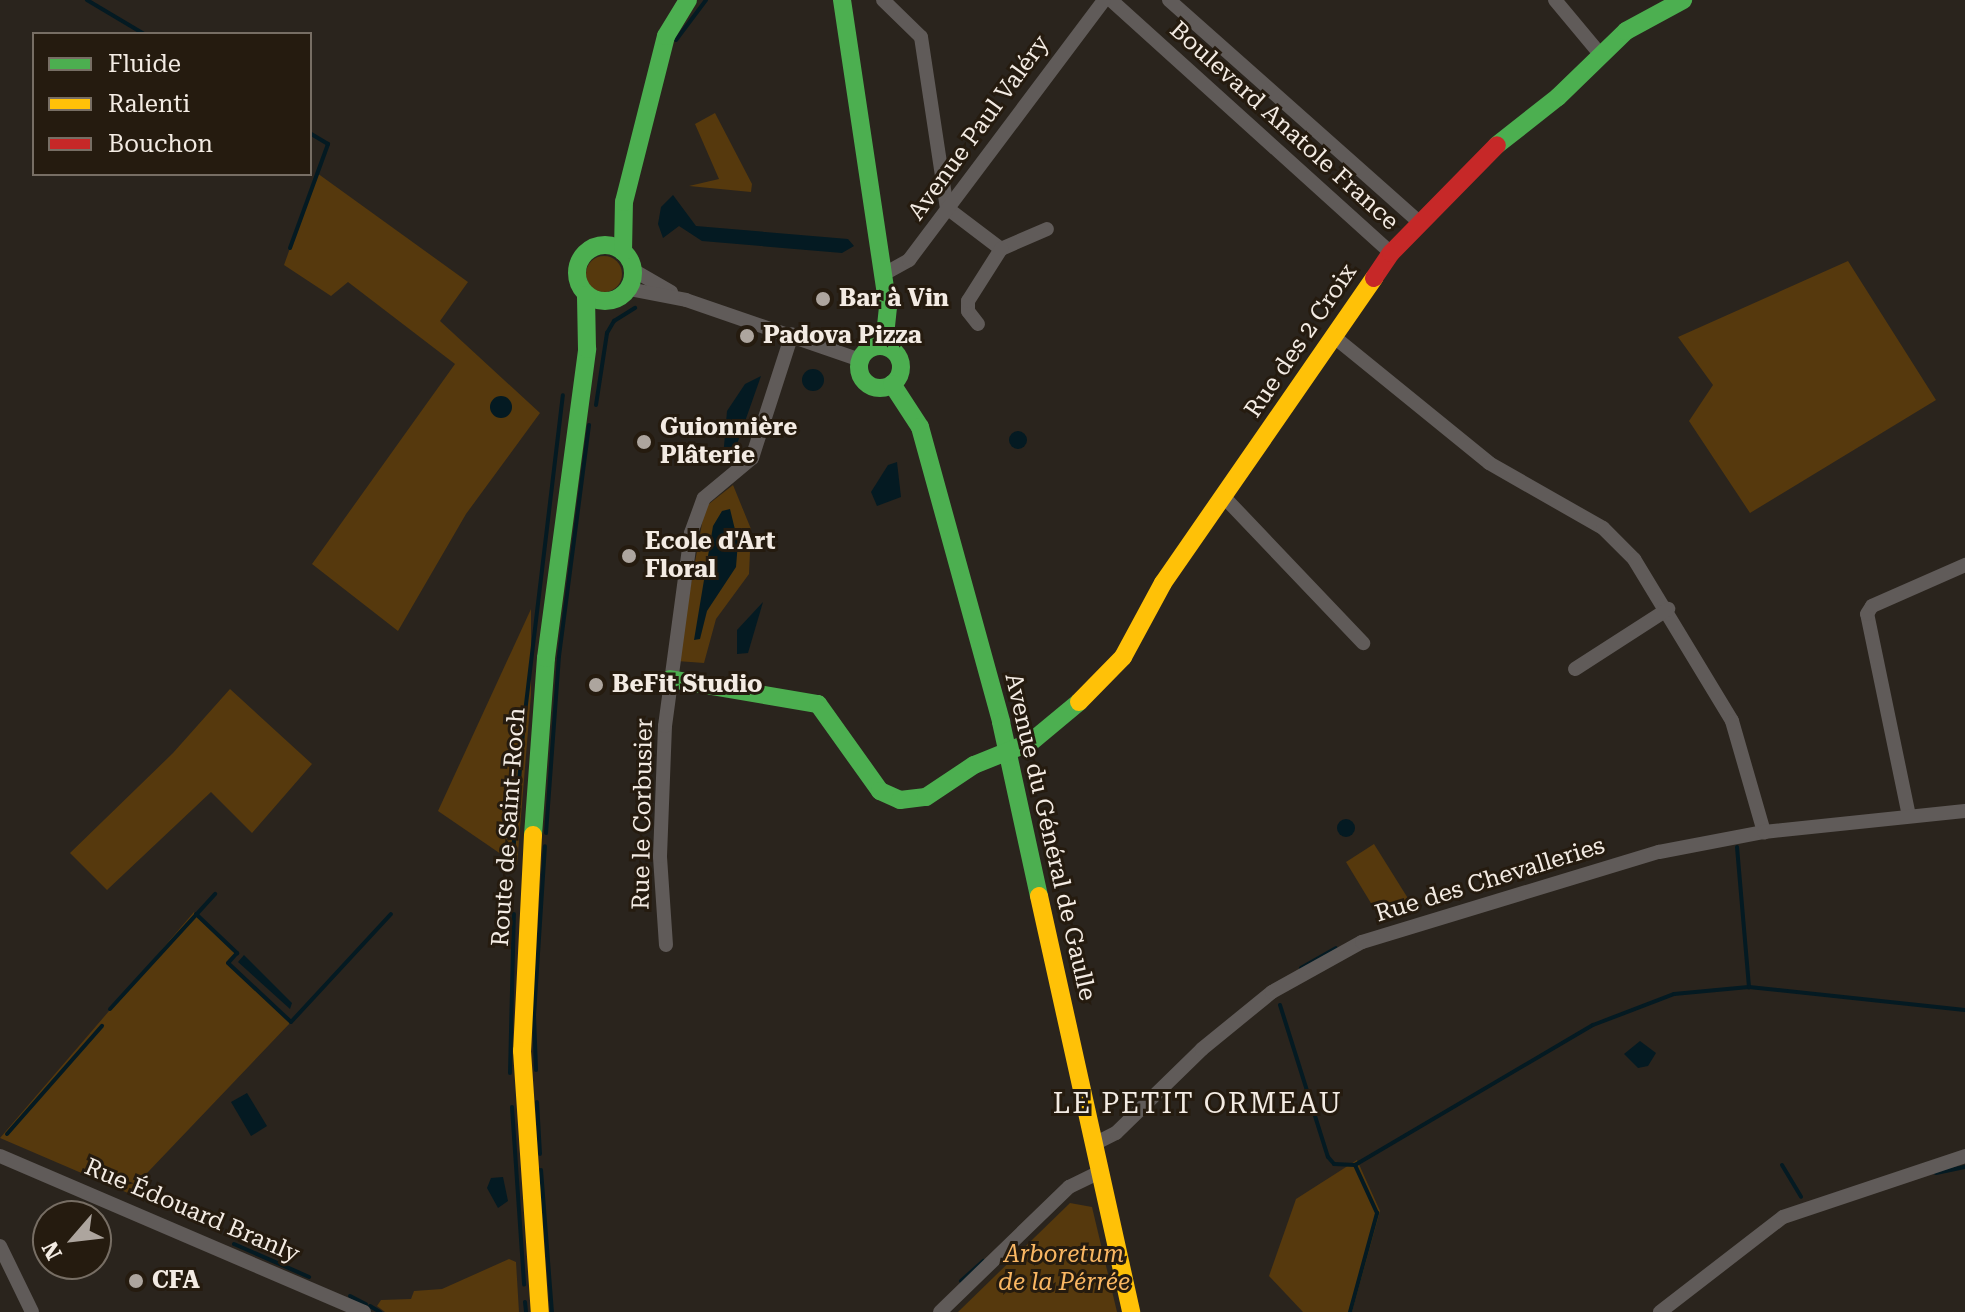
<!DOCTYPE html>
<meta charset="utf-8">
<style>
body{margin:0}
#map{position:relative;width:1965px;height:1312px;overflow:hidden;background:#2a241d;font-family:"Roboto Serif",serif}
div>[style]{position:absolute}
.green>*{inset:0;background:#56390d}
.round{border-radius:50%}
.water>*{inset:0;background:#041a22}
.stream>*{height:4px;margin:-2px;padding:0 2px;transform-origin:2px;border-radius:2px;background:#041a22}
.street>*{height:14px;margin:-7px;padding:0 7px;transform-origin:7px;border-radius:7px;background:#605b59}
.fast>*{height:18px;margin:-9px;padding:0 9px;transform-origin:9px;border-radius:9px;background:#4caf50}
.fast>.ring{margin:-9px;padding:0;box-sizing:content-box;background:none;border:18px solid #4caf50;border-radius:50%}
.slow>*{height:18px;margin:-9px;padding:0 9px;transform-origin:9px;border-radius:9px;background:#ffc107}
.jam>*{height:18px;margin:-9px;padding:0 9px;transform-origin:9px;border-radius:9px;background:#c62828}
.dots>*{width:22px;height:22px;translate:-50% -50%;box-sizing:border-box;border:4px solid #251b0f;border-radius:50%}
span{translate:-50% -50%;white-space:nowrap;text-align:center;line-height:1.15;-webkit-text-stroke:6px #251b0f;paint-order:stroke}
.street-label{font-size:24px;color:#f3ebe3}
.poi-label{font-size:24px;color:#f3ebe3;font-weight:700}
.left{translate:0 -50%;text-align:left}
.park-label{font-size:24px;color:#fab763;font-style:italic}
.quarter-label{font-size:28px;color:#f3ebe3;letter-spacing:2px}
.legend{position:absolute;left:32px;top:32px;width:280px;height:144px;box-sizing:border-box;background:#251b0f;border:2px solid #776e64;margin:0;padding:10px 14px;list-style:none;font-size:24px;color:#f3ebe3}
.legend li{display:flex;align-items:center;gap:16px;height:40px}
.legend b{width:40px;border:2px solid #776e64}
.north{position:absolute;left:32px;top:1200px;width:80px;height:80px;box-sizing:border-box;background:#251b0f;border:2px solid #776e64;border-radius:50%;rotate:242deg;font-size:22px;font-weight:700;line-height:32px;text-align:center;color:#f3ebe3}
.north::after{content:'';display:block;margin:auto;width:28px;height:36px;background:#ada59e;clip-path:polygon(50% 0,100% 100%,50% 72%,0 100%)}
</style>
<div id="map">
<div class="green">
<div style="clip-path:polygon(715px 113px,752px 184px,751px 192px,689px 186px,719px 179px,695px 124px)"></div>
<div style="clip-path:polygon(317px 173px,468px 282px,440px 321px,540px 413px,466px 514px,398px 631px,312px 564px,455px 364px,348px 282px,331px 296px,284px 265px)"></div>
<div class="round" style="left:586px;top:256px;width:36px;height:36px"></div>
<div style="clip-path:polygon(1848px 261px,1936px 400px,1750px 513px,1689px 421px,1713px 385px,1678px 337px)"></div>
<div style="clip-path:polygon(733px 485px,751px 529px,749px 574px,716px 619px,704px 663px,677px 661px,705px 507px)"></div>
<div style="clip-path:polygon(531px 609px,531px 694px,517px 865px,438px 811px)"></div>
<div style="clip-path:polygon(230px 689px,312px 764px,252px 833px,211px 792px,107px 890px,70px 853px,173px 753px)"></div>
<div style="clip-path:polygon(1374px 844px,1409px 900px,1380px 918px,1346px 862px)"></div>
<div style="clip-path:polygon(194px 912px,237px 953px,228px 963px,291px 1022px,128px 1193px,0 1138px)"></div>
<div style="clip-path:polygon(1357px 1160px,1380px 1211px,1352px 1312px,1303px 1312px,1269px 1276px,1296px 1199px)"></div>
<div style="clip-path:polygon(1070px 1203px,1092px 1207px,1117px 1312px,958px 1312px)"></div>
<div style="clip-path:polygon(509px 1259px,516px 1262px,519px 1312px,385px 1312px,377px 1306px,381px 1300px,411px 1299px,414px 1291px,442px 1289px)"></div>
</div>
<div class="water">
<div style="clip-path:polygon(673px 195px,696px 226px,848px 239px,854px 246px,842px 253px,702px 241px,679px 226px,663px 238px,658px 224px,661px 207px)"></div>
<div class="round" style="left:802px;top:369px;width:22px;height:22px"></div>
<div style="clip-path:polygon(761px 376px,736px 447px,723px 458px,727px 411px,745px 384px)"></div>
<div class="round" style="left:490px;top:396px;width:22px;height:22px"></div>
<div class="round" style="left:1009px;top:431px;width:18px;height:18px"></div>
<div style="clip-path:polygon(897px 462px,901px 497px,877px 506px,871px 492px,888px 465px)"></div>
<div style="clip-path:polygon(730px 509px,738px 542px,736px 567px,707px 611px,700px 639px,694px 640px,713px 526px,722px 511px)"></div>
<div style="clip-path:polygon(763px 602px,748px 653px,737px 654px,737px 630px)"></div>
<div class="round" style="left:1337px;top:819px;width:18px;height:18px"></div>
<div style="clip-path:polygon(244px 955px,292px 1003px,290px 1009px,238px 962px)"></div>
<div style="clip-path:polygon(1640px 1041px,1656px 1053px,1648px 1066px,1638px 1068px,1624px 1054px)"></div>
<div style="clip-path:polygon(247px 1093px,267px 1126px,251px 1136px,231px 1102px)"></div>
<div style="clip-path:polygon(503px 1177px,508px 1201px,498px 1208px,487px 1188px,491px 1178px)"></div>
</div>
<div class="stream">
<div style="left:87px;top:0;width:66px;rotate:30.8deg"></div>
<div style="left:676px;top:40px;width:50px;rotate:-53.1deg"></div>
<div style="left:290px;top:248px;width:111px;rotate:-69.9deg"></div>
<div style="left:328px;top:144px;width:21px;rotate:-149deg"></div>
<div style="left:596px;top:405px;width:73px;rotate:-81.3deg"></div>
<div style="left:607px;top:333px;width:14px;rotate:-60deg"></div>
<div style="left:614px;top:321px;width:25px;rotate:-32deg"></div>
<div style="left:546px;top:833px;width:177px;rotate:-85.8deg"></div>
<div style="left:559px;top:656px;width:233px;rotate:-82.6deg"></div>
<div style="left:1737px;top:847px;width:141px;rotate:85.1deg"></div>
<div style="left:513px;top:854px;width:133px;rotate:-85.3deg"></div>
<div style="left:524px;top:721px;width:328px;rotate:-83.2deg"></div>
<div style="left:196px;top:914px;width:57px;rotate:43.6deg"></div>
<div style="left:237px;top:953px;width:13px;rotate:132deg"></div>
<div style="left:228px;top:963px;width:86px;rotate:43.1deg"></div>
<div style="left:291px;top:1022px;width:147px;rotate:-47.2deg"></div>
<div style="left:1301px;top:968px;width:40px;rotate:-29.7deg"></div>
<div style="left:1280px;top:1005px;width:159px;rotate:72.5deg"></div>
<div style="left:1328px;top:1157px;width:9px;rotate:49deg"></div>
<div style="left:1334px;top:1164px;width:21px;rotate:3deg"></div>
<div style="left:110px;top:1009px;width:156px;rotate:-47.6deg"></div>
<div style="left:536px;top:1070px;width:55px;rotate:-92.1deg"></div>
<div style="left:534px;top:1015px;width:169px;rotate:-86.3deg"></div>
<div style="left:510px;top:1073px;width:159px;rotate:-88.6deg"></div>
<div style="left:537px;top:1102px;width:52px;rotate:86.7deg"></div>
<div style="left:512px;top:1107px;width:178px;rotate:86.1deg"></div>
<div style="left:7px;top:1134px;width:144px;rotate:-48.7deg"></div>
<div style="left:1782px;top:1165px;width:37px;rotate:59deg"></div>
<div style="left:541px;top:1170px;width:142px;rotate:85.6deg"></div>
<div style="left:1936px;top:1173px;width:30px;rotate:-12deg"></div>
<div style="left:234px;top:1244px;width:82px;rotate:23.7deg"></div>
<div style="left:961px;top:1281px;width:30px;rotate:-42deg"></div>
<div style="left:350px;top:1296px;width:18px;rotate:27deg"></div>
<div style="left:525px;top:1302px;width:10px;rotate:84deg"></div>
<div style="left:370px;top:1306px;width:12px;rotate:31deg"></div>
<div style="left:1350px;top:1312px;width:103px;rotate:-74.7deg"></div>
<div style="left:1377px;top:1213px;width:53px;rotate:-114.6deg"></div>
<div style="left:1355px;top:1165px;width:276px;rotate:-30.5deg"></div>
<div style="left:1593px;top:1025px;width:87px;rotate:-20.9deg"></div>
<div style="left:1674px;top:994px;width:75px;rotate:-5.3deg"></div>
<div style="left:1749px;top:987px;width:217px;rotate:6.1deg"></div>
</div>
<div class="street">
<div style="left:883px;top:0;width:53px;rotate:44.2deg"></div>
<div style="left:921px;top:37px;width:173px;rotate:81.4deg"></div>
<div style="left:947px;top:208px;width:68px;rotate:37.2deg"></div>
<div style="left:1001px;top:249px;width:50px;rotate:-23.5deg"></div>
<div style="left:1111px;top:0;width:377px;rotate:42.1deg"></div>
<div style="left:1169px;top:0;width:334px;rotate:41.6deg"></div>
<div style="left:1555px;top:0;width:70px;rotate:50.2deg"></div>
<div style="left:633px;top:270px;width:44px;rotate:30.1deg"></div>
<div style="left:884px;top:274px;width:29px;rotate:-29deg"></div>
<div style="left:909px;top:260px;width:325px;rotate:-53.1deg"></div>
<div style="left:629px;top:289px;width:58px;rotate:10.9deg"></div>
<div style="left:686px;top:300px;width:184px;rotate:19deg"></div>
<div style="left:978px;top:324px;width:16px;rotate:-128deg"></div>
<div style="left:968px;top:311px;width:10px;rotate:-90deg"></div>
<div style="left:968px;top:301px;width:62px;rotate:-57.6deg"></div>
<div style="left:1333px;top:336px;width:201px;rotate:39.1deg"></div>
<div style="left:1489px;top:463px;width:131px;rotate:29.7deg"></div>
<div style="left:1603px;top:528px;width:44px;rotate:45deg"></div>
<div style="left:1634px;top:559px;width:189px;rotate:58.8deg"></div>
<div style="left:1732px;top:721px;width:116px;rotate:73.9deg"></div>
<div style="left:1224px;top:497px;width:202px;rotate:46.4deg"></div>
<div style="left:1575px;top:669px;width:111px;rotate:-32.8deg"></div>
<div style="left:1909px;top:816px;width:206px;rotate:-101.7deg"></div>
<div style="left:1867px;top:614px;width:9px;rotate:-58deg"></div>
<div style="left:1872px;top:606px;width:102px;rotate:-23.8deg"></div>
<div style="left:666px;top:945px;width:89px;rotate:-93.9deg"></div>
<div style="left:660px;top:856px;width:130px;rotate:-87.8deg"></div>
<div style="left:665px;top:726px;width:195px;rotate:-82.3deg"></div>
<div style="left:691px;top:533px;width:37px;rotate:-70deg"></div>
<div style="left:704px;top:498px;width:62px;rotate:-39.8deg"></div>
<div style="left:752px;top:458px;width:130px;rotate:-72.1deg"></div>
<div style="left:1094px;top:1144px;width:25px;rotate:-27deg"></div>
<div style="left:1116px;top:1133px;width:120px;rotate:-44.3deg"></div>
<div style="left:1202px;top:1049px;width:90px;rotate:-39.2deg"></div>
<div style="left:1272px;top:992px;width:103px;rotate:-29.1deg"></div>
<div style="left:1362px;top:942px;width:310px;rotate:-16.9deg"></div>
<div style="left:1659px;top:852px;width:107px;rotate:-10.8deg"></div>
<div style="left:1764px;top:832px;width:202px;rotate:-6deg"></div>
<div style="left:0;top:1156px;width:396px;rotate:23.2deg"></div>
<div style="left:0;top:1246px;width:73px;rotate:64.1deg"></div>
<div style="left:940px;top:1312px;width:180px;rotate:-44.1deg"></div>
<div style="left:1069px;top:1187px;width:34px;rotate:-26deg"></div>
<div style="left:1660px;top:1312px;width:155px;rotate:-37.7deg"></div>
<div style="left:1783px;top:1217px;width:192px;rotate:-18.5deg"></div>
</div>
<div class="fast">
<div style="left:842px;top:0;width:310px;rotate:81.5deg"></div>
<div style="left:888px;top:307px;width:39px;rotate:96deg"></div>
<div style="left:1497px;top:145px;width:78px;rotate:-38.2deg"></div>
<div style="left:1558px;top:97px;width:95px;rotate:-44.1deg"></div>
<div style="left:1626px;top:31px;width:65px;rotate:-28.5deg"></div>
<div class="ring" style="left:577px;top:245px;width:38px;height:38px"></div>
<div style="left:623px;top:252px;width:50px;rotate:-88.9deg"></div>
<div style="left:624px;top:202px;width:171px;rotate:-75.8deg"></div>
<div style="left:666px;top:36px;width:42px;rotate:-58.6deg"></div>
<div class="ring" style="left:859px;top:346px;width:24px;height:24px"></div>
<div style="left:892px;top:384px;width:51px;rotate:56.9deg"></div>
<div style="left:920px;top:427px;width:306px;rotate:74.6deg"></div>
<div style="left:1001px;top:722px;width:178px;rotate:77.7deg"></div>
<div style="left:670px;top:679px;width:150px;rotate:9.6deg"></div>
<div style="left:818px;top:704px;width:107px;rotate:54.5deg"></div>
<div style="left:880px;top:791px;width:22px;rotate:24deg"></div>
<div style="left:900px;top:800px;width:26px;rotate:-7deg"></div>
<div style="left:926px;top:797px;width:58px;rotate:-33.7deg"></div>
<div style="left:974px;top:765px;width:61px;rotate:-22deg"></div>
<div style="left:1031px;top:742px;width:62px;rotate:-39.8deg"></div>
<div style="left:533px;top:835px;width:177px;rotate:-85.8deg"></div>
<div style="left:546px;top:658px;width:312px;rotate:-82.4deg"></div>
<div style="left:587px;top:349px;width:54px;rotate:-91.1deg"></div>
</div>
<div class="slow">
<div style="left:1079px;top:702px;width:63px;rotate:-45.6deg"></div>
<div style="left:1123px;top:657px;width:84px;rotate:-61.6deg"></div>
<div style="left:1163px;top:583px;width:371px;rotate:-55.3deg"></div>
<div style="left:533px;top:835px;width:216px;rotate:92.9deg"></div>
<div style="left:522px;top:1051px;width:262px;rotate:86.1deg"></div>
<div style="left:1039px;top:896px;width:426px;rotate:77.5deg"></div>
</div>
<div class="jam">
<div style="left:1374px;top:278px;width:30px;rotate:-56deg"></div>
<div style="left:1391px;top:253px;width:151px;rotate:-45.5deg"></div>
</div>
<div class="dots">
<div style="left:823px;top:299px;background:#ada59e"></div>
<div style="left:747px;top:336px;background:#ada59e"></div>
<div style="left:644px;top:442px;background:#ada59e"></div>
<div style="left:629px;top:556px;background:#ada59e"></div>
<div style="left:596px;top:685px;background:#ada59e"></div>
<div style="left:136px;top:1281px;background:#ada59e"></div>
</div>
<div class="street-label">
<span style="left:1284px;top:126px;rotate:42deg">Boulevard Anatole France</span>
<span style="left:979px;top:128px;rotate:-54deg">Avenue Paul Valéry</span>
<span style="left:1301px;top:341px;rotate:-56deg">Rue des 2 Croix</span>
<span style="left:643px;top:814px;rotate:-89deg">Rue le Corbusier</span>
<span style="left:509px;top:827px;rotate:-86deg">Route de Saint-Roch</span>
<span style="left:1050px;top:837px;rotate:77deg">Avenue du Général de Gaulle</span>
<span style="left:1490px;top:880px;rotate:-17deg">Rue des Chevalleries</span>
<span style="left:192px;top:1211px;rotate:23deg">Rue Édouard Branly</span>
</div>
<div class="poi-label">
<span class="left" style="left:839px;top:299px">Bar à Vin</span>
<span class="left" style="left:763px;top:336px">Padova Pizza</span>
<span class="left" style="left:660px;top:442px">Guionnière<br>Plâterie</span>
<span class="left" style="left:645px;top:556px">Ecole d'Art<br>Floral</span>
<span class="left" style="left:612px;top:685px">BeFit Studio</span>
<span class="left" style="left:152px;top:1281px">CFA</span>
</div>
<div class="park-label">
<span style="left:1064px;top:1269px">Arboretum<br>de la Pérrée</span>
</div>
<div class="quarter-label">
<span style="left:1198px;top:1104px">LE PETIT ORMEAU</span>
</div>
<ul class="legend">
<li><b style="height:10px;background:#4caf50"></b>Fluide</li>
<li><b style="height:10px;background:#ffc107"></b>Ralenti</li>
<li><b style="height:10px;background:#c62828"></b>Bouchon</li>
</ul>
<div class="north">N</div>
</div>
